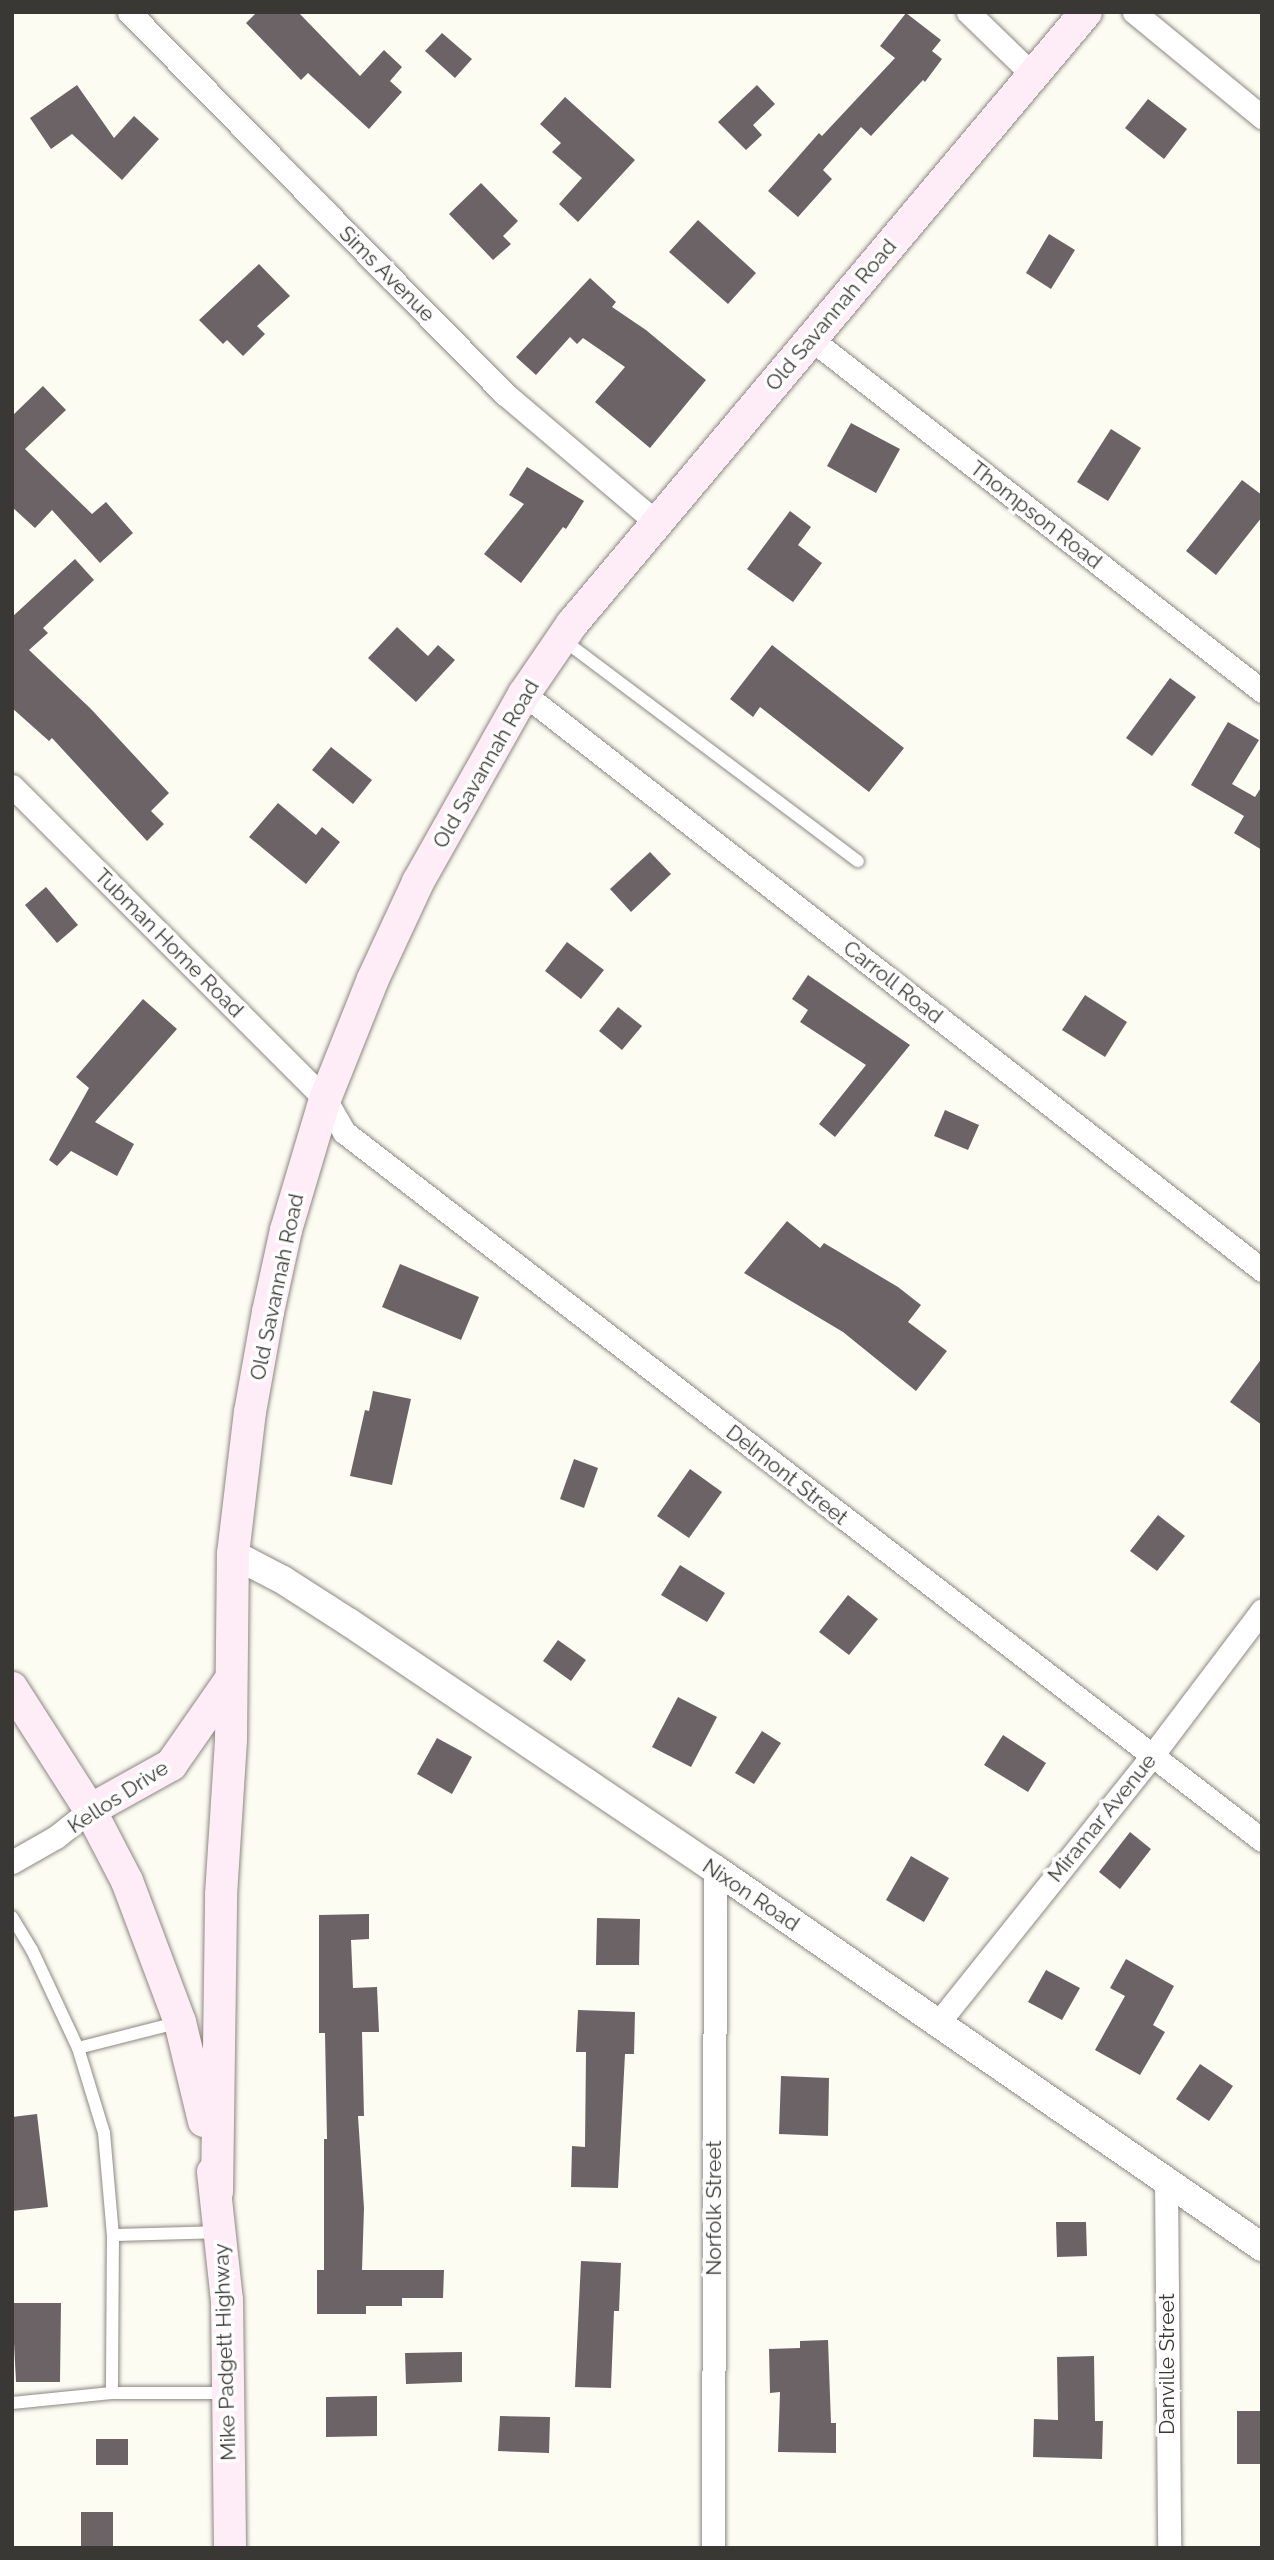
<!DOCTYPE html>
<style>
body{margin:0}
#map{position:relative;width:1274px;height:2560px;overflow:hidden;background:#fdfcf3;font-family:Raleway,sans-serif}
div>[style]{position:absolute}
.building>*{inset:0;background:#6c6366}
.roads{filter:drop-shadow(0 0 2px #8b8981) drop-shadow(0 0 2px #8b8981)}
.service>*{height:12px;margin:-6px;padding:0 6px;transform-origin:6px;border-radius:6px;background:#fff}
.minor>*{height:23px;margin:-11.5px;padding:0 11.5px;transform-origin:11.5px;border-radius:11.5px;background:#fff}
.tertiary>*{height:28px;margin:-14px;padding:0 14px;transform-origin:14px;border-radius:14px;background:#fff}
.secondary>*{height:32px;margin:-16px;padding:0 16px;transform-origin:16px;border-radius:16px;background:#feedf7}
span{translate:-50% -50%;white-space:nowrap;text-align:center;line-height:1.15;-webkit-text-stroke:7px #fff;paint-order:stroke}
.street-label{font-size:21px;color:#393835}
.frame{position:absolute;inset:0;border:14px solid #393835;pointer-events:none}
</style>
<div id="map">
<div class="building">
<div style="clip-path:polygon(257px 12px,298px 12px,360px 76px,384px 50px,402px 67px,390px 81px,402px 92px,369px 129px,308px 73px,301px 80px,246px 23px)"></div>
<div style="clip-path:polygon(906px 13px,941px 40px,932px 51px,942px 59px,925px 82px,923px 80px,871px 136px,861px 127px,823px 170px,832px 179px,798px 217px,768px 191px,819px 133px,822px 136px,895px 58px,880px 46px)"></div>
<div style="clip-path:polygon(442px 33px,472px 59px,455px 78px,425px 51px)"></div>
<div style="clip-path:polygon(77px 85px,114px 138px,134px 116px,159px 139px,122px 180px,72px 134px,51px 149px,30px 118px)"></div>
<div style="clip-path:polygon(757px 85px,775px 104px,753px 125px,762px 135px,746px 150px,718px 122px)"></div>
<div style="clip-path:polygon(565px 97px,635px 160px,578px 222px,559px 204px,582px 178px,552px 152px,561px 143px,540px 124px)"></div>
<div style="clip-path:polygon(1148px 99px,1187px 129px,1164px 159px,1125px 128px)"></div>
<div style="clip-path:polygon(481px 183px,518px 221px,503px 236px,511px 244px,493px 260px,449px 214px)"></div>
<div style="clip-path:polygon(698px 220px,756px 273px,728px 304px,669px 252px)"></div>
<div style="clip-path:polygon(1049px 234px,1075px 250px,1051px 289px,1026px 273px)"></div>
<div style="clip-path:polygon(259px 264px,290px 296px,257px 326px,265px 334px,243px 356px,227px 340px,223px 344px,199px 320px)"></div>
<div style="clip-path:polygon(590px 278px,616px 302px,612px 307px,646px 330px,706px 380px,650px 448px,595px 402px,625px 367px,583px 338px,577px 344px,570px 337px,536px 375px,516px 357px)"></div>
<div style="clip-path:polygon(43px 386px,66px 410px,25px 449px,92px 514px,106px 502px,133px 533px,100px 563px,52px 510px,35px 528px,12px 507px,12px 416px)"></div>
<div style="clip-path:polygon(851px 423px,900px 449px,876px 493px,827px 466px)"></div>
<div style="clip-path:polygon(1111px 429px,1141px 448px,1108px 501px,1077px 482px)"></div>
<div style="clip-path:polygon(527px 467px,584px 501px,566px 529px,563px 527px,521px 583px,484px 554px,524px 504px,509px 495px)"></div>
<div style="clip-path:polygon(1242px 480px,1262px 495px,1262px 517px,1216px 575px,1186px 551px)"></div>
<div style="clip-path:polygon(790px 511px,811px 527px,798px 545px,822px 563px,793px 602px,747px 569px)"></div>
<div style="clip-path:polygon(75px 559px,94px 580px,43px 628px,48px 633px,29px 650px,91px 709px,169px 793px,151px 811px,164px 824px,147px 841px,52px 738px,49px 741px,12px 708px,12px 617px)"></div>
<div style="clip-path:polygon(397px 627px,428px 656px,438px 645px,455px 660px,416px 702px,368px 658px)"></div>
<div style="clip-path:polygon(772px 645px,904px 748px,869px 792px,760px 707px,753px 717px,730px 699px)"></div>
<div style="clip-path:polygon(1170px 678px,1196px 697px,1152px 756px,1126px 738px)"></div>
<div style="clip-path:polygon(1228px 722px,1259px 740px,1232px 784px,1255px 797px,1262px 786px,1262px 850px,1234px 833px,1244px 816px,1191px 785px)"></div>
<div style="clip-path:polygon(331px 747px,372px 780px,353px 804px,312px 770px)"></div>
<div style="clip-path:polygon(278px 803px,316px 835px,322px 827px,340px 842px,306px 884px,249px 837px)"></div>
<div style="clip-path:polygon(650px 852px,671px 874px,631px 912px,610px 889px)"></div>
<div style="clip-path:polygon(46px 887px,78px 925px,57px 943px,25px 905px)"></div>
<div style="clip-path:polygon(567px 942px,604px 970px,581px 999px,545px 971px)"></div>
<div style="clip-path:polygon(808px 975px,910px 1045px,835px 1137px,819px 1124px,866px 1065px,800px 1022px,808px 1010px,792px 999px)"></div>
<div style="clip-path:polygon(1085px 995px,1127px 1022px,1105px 1057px,1062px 1030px)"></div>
<div style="clip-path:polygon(143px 999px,177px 1029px,95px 1122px,134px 1144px,117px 1176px,71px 1151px,57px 1166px,49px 1160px,89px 1088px,76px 1077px)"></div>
<div style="clip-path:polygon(618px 1007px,642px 1026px,622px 1050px,599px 1031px)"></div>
<div style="clip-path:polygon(945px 1110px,979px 1125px,968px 1150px,934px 1136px)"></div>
<div style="clip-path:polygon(787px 1221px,820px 1248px,824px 1243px,898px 1287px,921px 1305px,908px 1322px,947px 1351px,916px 1391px,843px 1332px,744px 1273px)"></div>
<div style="clip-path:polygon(400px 1264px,479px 1297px,461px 1340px,382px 1307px)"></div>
<div style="clip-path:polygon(1262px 1358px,1262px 1425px,1230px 1402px)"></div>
<div style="clip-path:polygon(373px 1391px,411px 1399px,392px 1485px,350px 1476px,365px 1410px,369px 1411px)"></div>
<div style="clip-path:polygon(574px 1459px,598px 1468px,584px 1508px,560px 1499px)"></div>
<div style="clip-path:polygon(690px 1469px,722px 1492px,689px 1538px,657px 1516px)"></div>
<div style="clip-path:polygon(1158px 1515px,1185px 1536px,1157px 1571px,1130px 1551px)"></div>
<div style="clip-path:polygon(680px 1565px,725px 1593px,707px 1622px,661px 1595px)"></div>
<div style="clip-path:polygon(848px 1595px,878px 1619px,849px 1655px,819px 1632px)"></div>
<div style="clip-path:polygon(558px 1640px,586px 1660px,571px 1681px,543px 1661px)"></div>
<div style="clip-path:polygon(678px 1697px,717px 1717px,691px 1767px,652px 1747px)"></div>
<div style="clip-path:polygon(762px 1731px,781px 1743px,754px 1784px,735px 1773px)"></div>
<div style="clip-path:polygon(1003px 1735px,1046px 1763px,1028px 1792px,984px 1765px)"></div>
<div style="clip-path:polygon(437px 1738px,472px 1757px,452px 1794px,417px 1774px)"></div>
<div style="clip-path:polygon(1130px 1832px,1151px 1849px,1120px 1889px,1099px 1872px)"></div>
<div style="clip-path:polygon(911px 1856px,949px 1878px,924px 1922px,886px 1900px)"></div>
<div style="clip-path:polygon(369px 1914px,369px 1939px,351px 1940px,353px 1988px,377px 1987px,379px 2032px,362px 2032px,364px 2116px,358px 2116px,364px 2208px,362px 2270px,444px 2270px,443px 2298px,402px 2298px,402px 2306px,366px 2306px,366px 2314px,317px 2314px,317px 2270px,324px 2270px,324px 2139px,327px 2139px,325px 2033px,319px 2033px,319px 1915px)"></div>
<div style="clip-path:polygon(597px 1918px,640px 1919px,639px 1965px,596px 1965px)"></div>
<div style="clip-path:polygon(1126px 1959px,1174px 1986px,1153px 2025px,1165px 2032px,1140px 2075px,1095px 2050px,1125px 1996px,1110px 1988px)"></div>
<div style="clip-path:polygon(1046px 1970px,1080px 1988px,1062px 2020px,1028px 2002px)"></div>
<div style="clip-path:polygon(578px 2010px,635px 2012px,634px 2054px,625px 2054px,618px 2188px,571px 2187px,572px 2146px,585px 2147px,586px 2052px,576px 2052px)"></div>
<div style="clip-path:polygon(1200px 2064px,1233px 2086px,1209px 2121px,1176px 2099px)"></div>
<div style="clip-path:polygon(781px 2076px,829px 2078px,828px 2136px,779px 2134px)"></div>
<div style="clip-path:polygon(37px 2114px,48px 2207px,12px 2211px,12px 2117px)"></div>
<div style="clip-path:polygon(1056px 2222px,1086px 2222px,1087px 2256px,1057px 2257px)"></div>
<div style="clip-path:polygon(581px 2261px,621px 2263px,619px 2311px,614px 2311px,611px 2388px,575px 2387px)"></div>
<div style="clip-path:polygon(12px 2303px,61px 2303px,60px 2382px,16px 2382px)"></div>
<div style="clip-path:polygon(828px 2340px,831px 2423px,836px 2423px,836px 2453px,778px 2452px,780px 2392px,770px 2393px,769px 2349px,800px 2348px,800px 2341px)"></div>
<div style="clip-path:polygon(462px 2352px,462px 2382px,406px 2384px,405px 2353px)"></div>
<div style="clip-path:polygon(1094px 2356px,1095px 2421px,1103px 2421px,1102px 2459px,1033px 2457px,1034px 2419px,1058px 2420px,1057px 2357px)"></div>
<div style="clip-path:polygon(377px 2396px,377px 2436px,326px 2437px,326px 2397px)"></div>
<div style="clip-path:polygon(1237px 2411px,1262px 2411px,1262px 2464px,1237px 2464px)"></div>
<div style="clip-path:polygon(500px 2416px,550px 2417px,549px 2453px,498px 2451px)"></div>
<div style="clip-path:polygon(96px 2439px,128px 2439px,128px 2465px,96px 2465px)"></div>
<div style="clip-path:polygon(81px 2512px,113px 2512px,113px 2548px,81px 2548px)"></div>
</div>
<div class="roads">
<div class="service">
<div style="left:562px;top:639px;width:370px;rotate:36.9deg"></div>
<div style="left:12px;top:1917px;width:39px;rotate:59deg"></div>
<div style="left:32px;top:1950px;width:108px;rotate:64.9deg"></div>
<div style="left:78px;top:2048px;width:105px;rotate:-14.3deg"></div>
<div style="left:78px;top:2048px;width:89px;rotate:73deg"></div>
<div style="left:104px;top:2133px;width:102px;rotate:85deg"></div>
<div style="left:113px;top:2235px;width:158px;rotate:90.4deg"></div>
<div style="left:112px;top:2393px;width:115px"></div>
<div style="left:113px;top:2235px;width:105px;rotate:-1.6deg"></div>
<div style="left:12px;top:2403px;width:100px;rotate:-5.7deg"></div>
</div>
<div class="minor">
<div style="left:129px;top:12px;width:536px;rotate:45.45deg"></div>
<div style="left:505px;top:394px;width:198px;rotate:40.3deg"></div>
<div style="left:968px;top:12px;width:89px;rotate:44.1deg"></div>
<div style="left:1134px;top:12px;width:166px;rotate:39.4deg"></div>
<div style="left:811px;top:339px;width:572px;rotate:37.97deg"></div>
<div style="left:524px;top:694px;width:936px;rotate:37.97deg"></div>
<div style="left:12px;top:786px;width:443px;rotate:45deg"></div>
<div style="left:325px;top:1099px;width:38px;rotate:60deg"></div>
<div style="left:344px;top:1132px;width:1159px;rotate:37.64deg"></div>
<div style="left:12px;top:1862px;width:51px;rotate:-29.6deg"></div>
<div style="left:56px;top:1837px;width:43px;rotate:-38.5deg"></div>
<div style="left:938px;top:2023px;width:341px;rotate:-51.3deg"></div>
<div style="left:1151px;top:1757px;width:184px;rotate:-52.9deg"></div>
<div style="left:1166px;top:2180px;width:368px;rotate:89.5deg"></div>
<div style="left:713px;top:2548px;width:679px;rotate:-89.83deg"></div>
</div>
<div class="tertiary">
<div style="left:233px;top:1554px;width:56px;rotate:27.5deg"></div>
<div style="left:283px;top:1580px;width:80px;rotate:32.7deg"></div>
<div style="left:350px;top:1623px;width:440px;rotate:34deg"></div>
<div style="left:715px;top:1869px;width:665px;rotate:34.65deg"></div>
</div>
<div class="secondary">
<div style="left:12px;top:1688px;width:145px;rotate:57.4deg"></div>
<div style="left:90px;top:1810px;width:80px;rotate:62.5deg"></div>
<div style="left:127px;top:1881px;width:151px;rotate:69.4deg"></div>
<div style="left:180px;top:2022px;width:102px;rotate:76.4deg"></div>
<div style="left:90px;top:1810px;width:93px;rotate:-29.1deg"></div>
<div style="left:171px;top:1765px;width:105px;rotate:-55.1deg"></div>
<div style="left:213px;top:2172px;width:129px;rotate:83.8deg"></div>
<div style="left:227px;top:2300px;width:248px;rotate:89.3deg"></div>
<div style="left:217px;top:2192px;width:297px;rotate:-89.2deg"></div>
<div style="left:221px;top:1895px;width:156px;rotate:-86.3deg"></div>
<div style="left:231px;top:1739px;width:185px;rotate:-89.4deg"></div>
<div style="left:233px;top:1554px;width:143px;rotate:-83.2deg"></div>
<div style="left:250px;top:1412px;width:102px;rotate:-79.8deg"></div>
<div style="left:268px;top:1312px;width:84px;rotate:-77.6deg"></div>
<div style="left:286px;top:1230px;width:137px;rotate:-73.4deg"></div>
<div style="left:325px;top:1099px;width:129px;rotate:-68.2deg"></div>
<div style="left:373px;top:979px;width:107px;rotate:-65.1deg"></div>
<div style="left:418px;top:882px;width:216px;rotate:-60.6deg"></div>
<div style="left:524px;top:694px;width:85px;rotate:-55.6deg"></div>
<div style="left:572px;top:624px;width:799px;rotate:-49.97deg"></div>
</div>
</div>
<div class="street-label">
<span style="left:387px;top:274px;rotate:45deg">Sims Avenue</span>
<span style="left:831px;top:315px;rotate:-50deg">Old Savannah Road</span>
<span style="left:1036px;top:515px;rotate:38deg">Thompson Road</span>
<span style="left:486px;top:764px;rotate:-60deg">Old Savannah Road</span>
<span style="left:169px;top:943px;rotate:45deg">Tubman Home Road</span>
<span style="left:893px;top:982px;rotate:38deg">Carroll Road</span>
<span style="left:277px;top:1287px;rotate:-78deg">Old Savannah Road</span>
<span style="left:787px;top:1475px;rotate:38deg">Delmont Street</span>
<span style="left:118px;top:1797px;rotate:-33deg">Kellos Drive</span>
<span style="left:1102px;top:1818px;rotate:-51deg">Miramar Avenue</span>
<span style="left:751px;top:1895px;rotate:34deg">Nixon Road</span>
<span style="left:714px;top:2208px;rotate:-90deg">Norfolk Street</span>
<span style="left:225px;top:2352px;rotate:-92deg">Mike Padgett Highway</span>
<span style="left:1167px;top:2364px;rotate:-90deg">Danville Street</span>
</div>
<div class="frame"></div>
</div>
